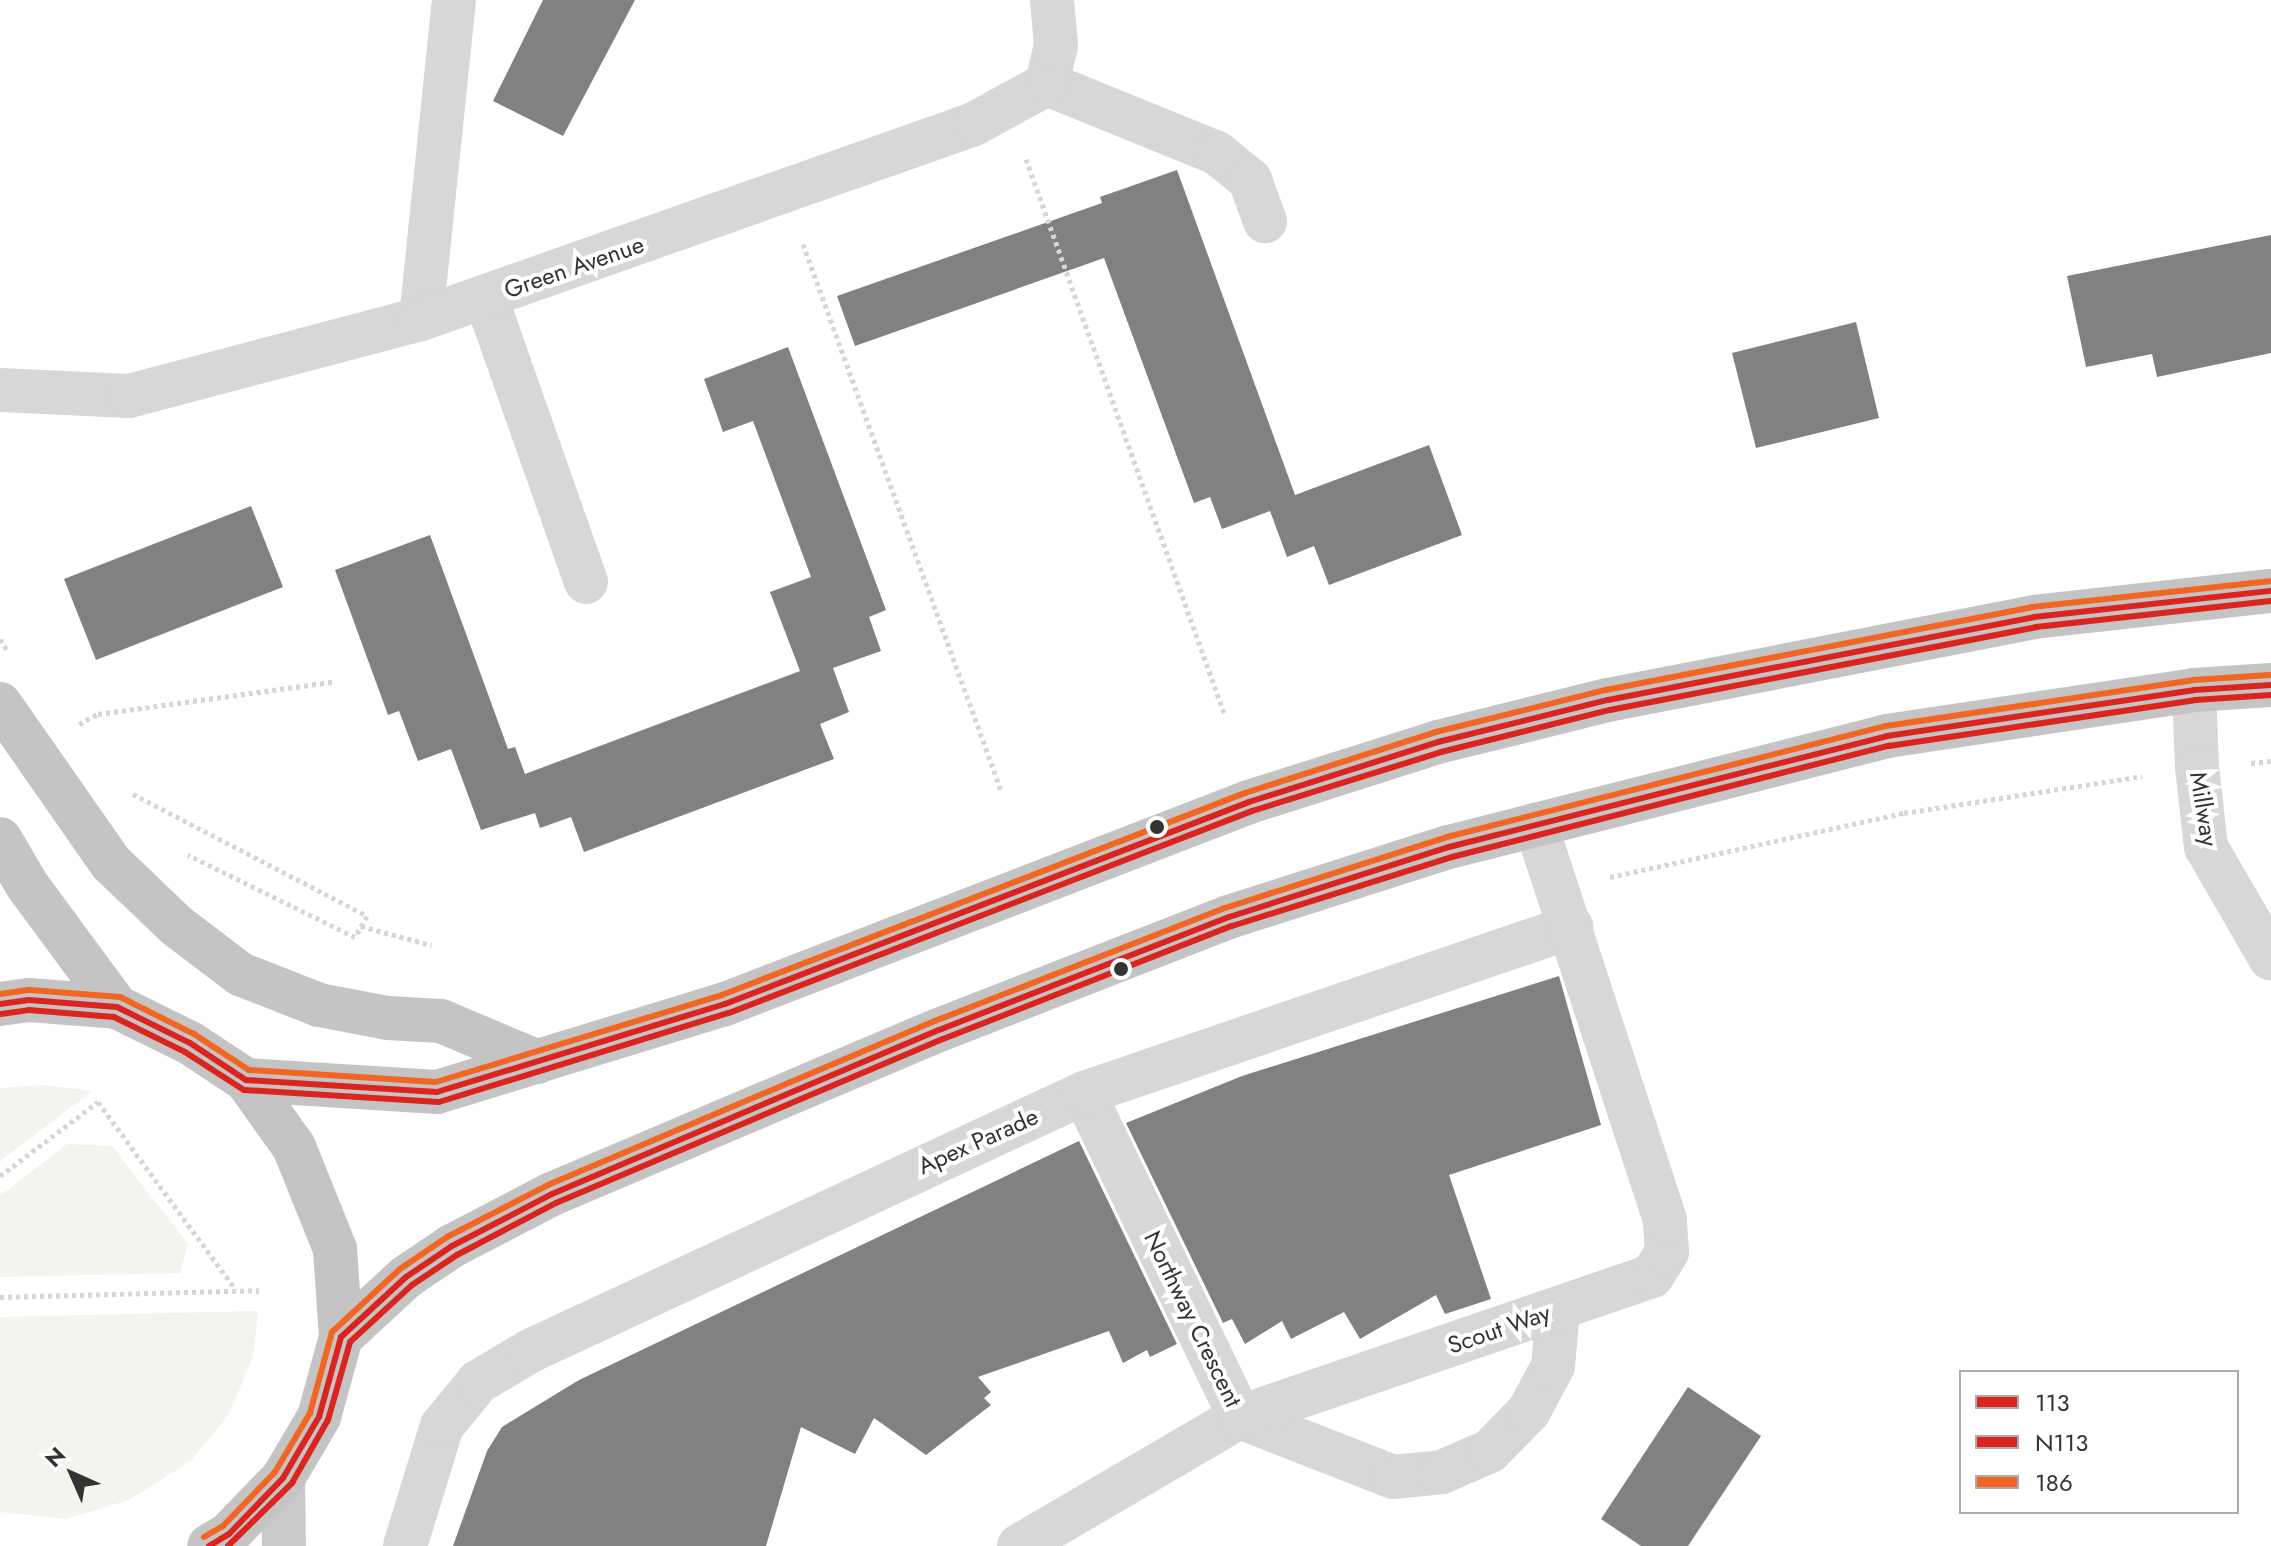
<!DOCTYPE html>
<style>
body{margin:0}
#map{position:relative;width:2271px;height:1546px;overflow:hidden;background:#fff;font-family:Jost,sans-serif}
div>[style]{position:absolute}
.green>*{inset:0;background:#f1f5ed}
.building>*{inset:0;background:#818181}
.path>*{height:5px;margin-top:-2.5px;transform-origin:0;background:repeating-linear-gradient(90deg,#d6d6d6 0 4px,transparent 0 8px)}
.minor>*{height:44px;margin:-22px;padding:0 22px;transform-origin:22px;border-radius:22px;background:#d7d7d7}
.major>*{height:44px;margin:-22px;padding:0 22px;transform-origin:22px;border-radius:22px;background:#cacaca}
.highway>*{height:44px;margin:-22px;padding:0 22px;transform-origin:22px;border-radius:22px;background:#c4c4c4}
.bus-1>*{height:6px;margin:-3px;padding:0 3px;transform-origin:3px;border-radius:3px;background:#dc241f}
.bus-2>*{height:6px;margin:-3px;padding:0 3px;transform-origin:3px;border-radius:3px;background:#dc241f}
.bus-3>*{height:6px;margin:-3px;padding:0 3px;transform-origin:3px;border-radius:3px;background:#f26522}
.dots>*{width:22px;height:22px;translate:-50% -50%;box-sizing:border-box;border:4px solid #fff;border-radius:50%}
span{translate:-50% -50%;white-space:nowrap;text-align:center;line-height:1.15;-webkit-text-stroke:8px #fff;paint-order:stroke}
.street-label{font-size:24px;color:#333}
.legend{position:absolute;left:1959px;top:1370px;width:280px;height:144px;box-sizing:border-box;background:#fff;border:2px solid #adadad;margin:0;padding:10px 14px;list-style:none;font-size:24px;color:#333}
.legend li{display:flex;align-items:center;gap:16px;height:40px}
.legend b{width:40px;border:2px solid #adadad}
.north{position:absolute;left:32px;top:1434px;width:80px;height:80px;-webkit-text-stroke:6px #fff;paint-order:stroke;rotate:315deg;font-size:22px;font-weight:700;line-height:32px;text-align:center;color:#333}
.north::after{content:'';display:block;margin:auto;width:28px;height:36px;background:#333;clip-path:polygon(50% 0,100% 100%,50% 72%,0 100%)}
</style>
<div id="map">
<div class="green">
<div style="clip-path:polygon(45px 1085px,92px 1091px,0 1161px,0 1088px)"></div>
<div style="clip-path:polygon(67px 1144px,112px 1146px,188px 1244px,180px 1273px,0 1277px,0 1196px)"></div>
<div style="clip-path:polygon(258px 1311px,253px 1357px,229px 1414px,191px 1461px,129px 1500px,66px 1519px,0 1512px,0 1317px)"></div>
</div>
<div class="building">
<div style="clip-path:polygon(543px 0,635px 0,563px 136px,493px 101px)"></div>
<div style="clip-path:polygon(1177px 170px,1295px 495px,1429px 445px,1462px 535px,1329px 585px,1314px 546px,1287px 557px,1270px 511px,1222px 529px,1210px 497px,1194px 503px,1104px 258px,855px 346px,837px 296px,1102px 203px,1100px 197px)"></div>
<div style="clip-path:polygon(2271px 235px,2271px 353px,2157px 377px,2152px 354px,2086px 367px,2067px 276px)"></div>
<div style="clip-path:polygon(1856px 322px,1879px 418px,1756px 448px,1732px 353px)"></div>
<div style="clip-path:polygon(788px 347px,886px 610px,869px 617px,881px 651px,833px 668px,849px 712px,820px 724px,834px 759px,584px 852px,571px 817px,540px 828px,535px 813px,481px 830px,451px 749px,418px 761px,399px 711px,388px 715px,335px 570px,430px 535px,508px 749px,515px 747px,525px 774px,800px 671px,770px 592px,811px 577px,753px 421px,723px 432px,704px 379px)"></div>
<div style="clip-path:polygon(251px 506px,283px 587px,96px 660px,64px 579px)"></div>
<div style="clip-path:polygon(1559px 976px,1601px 1125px,1449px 1175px,1491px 1299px,1445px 1314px,1436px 1295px,1360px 1339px,1344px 1312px,1291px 1339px,1282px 1321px,1245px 1344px,1232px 1319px,1223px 1323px,1126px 1123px,1242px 1076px)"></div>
<div style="clip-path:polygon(1079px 1141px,1177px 1344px,1150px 1357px,1147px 1350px,1123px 1363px,1109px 1331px,978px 1377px,991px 1392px,984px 1398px,991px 1405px,926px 1455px,874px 1418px,855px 1454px,801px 1427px,766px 1546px,453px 1546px,487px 1451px,502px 1427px,579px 1380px)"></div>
<div style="clip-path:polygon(1688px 1387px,1761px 1436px,1688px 1546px,1641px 1546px,1601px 1519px)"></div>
</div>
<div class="path">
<div style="left:1026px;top:159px;width:588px;rotate:70.33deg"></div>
<div style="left:803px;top:244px;width:584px;rotate:70.08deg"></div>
<div style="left:0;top:639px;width:13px;rotate:58deg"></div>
<div style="left:79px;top:724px;width:21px;rotate:-28deg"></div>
<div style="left:98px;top:714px;width:237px;rotate:-7.8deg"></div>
<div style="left:2251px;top:763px;width:20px;rotate:-6deg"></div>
<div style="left:133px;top:794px;width:264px;rotate:27.5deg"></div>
<div style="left:367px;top:916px;width:24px;rotate:120deg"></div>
<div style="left:355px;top:937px;width:186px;rotate:-153.8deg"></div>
<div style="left:1610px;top:877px;width:301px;rotate:-12.3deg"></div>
<div style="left:1904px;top:813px;width:241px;rotate:-8.8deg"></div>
<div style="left:361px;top:926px;width:73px;rotate:15.2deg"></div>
<div style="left:0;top:1176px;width:123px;rotate:-37.1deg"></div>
<div style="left:98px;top:1102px;width:233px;rotate:53.7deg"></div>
<div style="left:0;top:1297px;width:259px;rotate:-1.5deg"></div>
</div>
<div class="minor">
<div style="left:1047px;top:84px;width:183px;rotate:22.1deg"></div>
<div style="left:1217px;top:153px;width:43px;rotate:39.3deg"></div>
<div style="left:1250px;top:180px;width:44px;rotate:69.9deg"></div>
<div style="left:486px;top:298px;width:301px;rotate:70.6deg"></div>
<div style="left:421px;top:319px;width:321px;rotate:-84.1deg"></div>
<div style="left:0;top:390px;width:129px;rotate:2.7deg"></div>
<div style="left:129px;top:396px;width:302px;rotate:-14.8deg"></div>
<div style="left:421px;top:319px;width:586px;rotate:-19.42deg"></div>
<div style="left:974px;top:124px;width:83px;rotate:-28.7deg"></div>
<div style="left:1047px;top:84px;width:39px;rotate:-77deg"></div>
<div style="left:1056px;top:46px;width:46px;rotate:-95deg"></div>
<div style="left:2194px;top:690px;width:77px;rotate:87.8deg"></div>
<div style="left:2197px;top:767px;width:81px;rotate:83.6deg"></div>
<div style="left:2206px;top:847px;width:129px;rotate:59.9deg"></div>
<div style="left:1084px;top:1093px;width:360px;rotate:64.3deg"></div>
<div style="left:1240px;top:1417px;width:164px;rotate:21.4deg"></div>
<div style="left:1393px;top:1477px;width:49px;rotate:-5.8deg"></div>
<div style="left:1442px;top:1472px;width:52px;rotate:-23.6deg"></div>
<div style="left:1490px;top:1451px;width:56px;rotate:-45.7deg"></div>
<div style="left:1529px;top:1411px;width:51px;rotate:-61.9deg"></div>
<div style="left:1553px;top:1366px;width:56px;rotate:-84.9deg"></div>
<div style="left:405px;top:1546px;width:126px;rotate:-72.9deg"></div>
<div style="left:442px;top:1426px;width:57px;rotate:-50.7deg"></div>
<div style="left:478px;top:1382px;width:61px;rotate:-30.8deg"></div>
<div style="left:530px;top:1351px;width:611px;rotate:-24.97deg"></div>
<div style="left:1084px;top:1093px;width:515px;rotate:-18.82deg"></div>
<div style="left:1019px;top:1546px;width:256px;rotate:-30.3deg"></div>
<div style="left:1240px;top:1417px;width:435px;rotate:-18.9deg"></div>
<div style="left:1652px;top:1276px;width:28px;rotate:-58deg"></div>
<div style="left:1667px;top:1252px;width:32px;rotate:-94deg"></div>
<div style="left:1665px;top:1220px;width:416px;rotate:-108.1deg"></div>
</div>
<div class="major">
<div style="left:283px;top:1478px;width:68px;rotate:89.2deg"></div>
</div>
<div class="highway">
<div style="left:0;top:704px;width:194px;rotate:55.1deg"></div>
<div style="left:111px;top:863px;width:91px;rotate:43.7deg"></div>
<div style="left:177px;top:926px;width:79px;rotate:37.3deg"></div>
<div style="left:240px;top:974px;width:85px;rotate:21.4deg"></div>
<div style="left:319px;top:1005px;width:70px;rotate:10.7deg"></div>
<div style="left:388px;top:1018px;width:53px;rotate:3.2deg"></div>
<div style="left:441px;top:1021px;width:105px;rotate:22.9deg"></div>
<div style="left:0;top:839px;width:53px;rotate:59.6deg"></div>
<div style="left:27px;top:885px;width:152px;rotate:53.6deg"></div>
<div style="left:0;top:1004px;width:29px;rotate:-8deg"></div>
<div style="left:29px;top:1000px;width:88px;rotate:4.5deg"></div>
<div style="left:117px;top:1007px;width:81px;rotate:26.3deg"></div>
<div style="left:190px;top:1043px;width:67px;rotate:33.5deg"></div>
<div style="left:246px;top:1080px;width:82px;rotate:54.4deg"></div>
<div style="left:294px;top:1147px;width:110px;rotate:68.1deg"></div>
<div style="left:335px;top:1249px;width:88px;rotate:86.1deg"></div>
<div style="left:341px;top:1337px;width:83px;rotate:105.4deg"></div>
<div style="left:319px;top:1417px;width:71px;rotate:120.5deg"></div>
<div style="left:283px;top:1478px;width:78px;rotate:134deg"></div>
<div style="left:229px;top:1534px;width:23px;rotate:149deg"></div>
<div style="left:246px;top:1080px;width:191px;rotate:3.6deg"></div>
<div style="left:437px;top:1092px;width:301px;rotate:-17deg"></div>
<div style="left:725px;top:1004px;width:562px;rotate:-21.08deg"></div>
<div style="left:1249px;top:802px;width:198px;rotate:-17.6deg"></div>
<div style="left:1438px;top:742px;width:175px;rotate:-13.9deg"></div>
<div style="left:1608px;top:700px;width:434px;rotate:-11deg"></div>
<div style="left:2034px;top:617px;width:238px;rotate:-6.3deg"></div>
<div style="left:341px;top:1337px;width:88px;rotate:-42.7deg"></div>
<div style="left:406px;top:1277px;width:55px;rotate:-34deg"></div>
<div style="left:452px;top:1246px;width:113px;rotate:-27.5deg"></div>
<div style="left:552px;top:1194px;width:420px;rotate:-23deg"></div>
<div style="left:939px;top:1030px;width:311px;rotate:-21.3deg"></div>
<div style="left:1229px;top:917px;width:231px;rotate:-17.7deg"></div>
<div style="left:1449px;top:847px;width:452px;rotate:-14.2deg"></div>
<div style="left:1887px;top:736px;width:310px;rotate:-8.5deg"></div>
<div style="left:2194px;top:690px;width:77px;rotate:-3.7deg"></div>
</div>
<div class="bus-1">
<div style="left:0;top:1004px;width:29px;rotate:-8deg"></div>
<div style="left:29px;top:1000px;width:88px;rotate:4.5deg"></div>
<div style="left:117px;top:1007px;width:81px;rotate:26.3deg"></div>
<div style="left:190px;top:1043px;width:67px;rotate:33.5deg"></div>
<div style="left:246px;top:1080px;width:191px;rotate:3.6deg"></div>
<div style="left:437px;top:1092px;width:301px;rotate:-17deg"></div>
<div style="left:725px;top:1004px;width:562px;rotate:-21.08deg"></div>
<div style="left:1249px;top:802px;width:198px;rotate:-17.6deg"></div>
<div style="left:1438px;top:742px;width:175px;rotate:-13.9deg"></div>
<div style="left:1608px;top:700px;width:434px;rotate:-11deg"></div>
<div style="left:2034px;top:617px;width:238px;rotate:-6.3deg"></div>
<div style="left:209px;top:1546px;width:23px;rotate:-31deg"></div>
<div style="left:229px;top:1534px;width:78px;rotate:-46deg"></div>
<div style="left:283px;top:1478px;width:71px;rotate:-59.5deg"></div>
<div style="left:319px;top:1417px;width:83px;rotate:-74.6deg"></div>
<div style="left:341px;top:1337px;width:88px;rotate:-42.7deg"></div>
<div style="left:406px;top:1277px;width:55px;rotate:-34deg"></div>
<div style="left:452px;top:1246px;width:113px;rotate:-27.5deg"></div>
<div style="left:552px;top:1194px;width:420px;rotate:-23deg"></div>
<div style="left:939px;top:1030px;width:311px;rotate:-21.3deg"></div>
<div style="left:1229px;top:917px;width:231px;rotate:-17.7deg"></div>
<div style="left:1449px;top:847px;width:452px;rotate:-14.2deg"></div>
<div style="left:1887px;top:736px;width:310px;rotate:-8.5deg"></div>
<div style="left:2194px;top:690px;width:77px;rotate:-3.7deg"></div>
</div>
<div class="bus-2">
<div style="left:1px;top:1014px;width:28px;rotate:-8deg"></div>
<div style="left:29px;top:1010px;width:85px;rotate:4.7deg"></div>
<div style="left:114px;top:1017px;width:79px;rotate:26.2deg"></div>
<div style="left:185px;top:1052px;width:70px;rotate:32.8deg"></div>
<div style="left:244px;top:1090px;width:195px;rotate:3.5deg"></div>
<div style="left:439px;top:1102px;width:303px;rotate:-17.1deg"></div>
<div style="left:729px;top:1013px;width:561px;rotate:-21.12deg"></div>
<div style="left:1252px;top:811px;width:198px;rotate:-17.3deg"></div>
<div style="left:1441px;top:752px;width:174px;rotate:-14deg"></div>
<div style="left:1610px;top:710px;width:434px;rotate:-11deg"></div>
<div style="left:2036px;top:627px;width:236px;rotate:-6.3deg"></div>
<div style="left:228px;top:1546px;width:90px;rotate:-44.5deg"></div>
<div style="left:292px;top:1483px;width:73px;rotate:-60.3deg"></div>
<div style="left:328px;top:1420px;width:81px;rotate:-74.2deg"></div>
<div style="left:350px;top:1342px;width:84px;rotate:-42.6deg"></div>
<div style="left:412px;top:1285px;width:54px;rotate:-33.7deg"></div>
<div style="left:457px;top:1255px;width:112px;rotate:-27.7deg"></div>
<div style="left:556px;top:1203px;width:420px;rotate:-23deg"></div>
<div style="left:943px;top:1039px;width:310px;rotate:-21.4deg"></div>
<div style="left:1232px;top:926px;width:231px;rotate:-17.4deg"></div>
<div style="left:1452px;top:857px;width:451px;rotate:-14.3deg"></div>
<div style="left:1889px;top:746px;width:309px;rotate:-8.5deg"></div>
<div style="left:2195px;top:700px;width:76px;rotate:-3.8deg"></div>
</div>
<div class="bus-3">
<div style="left:0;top:994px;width:30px;rotate:-8deg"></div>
<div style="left:30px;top:990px;width:90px;rotate:4.4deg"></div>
<div style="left:120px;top:997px;width:83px;rotate:26.6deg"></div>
<div style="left:194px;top:1034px;width:66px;rotate:33.2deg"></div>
<div style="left:249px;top:1070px;width:187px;rotate:3.7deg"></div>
<div style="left:436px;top:1082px;width:299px;rotate:-16.9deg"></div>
<div style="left:722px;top:995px;width:561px;rotate:-21.12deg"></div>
<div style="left:1245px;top:793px;width:201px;rotate:-17.7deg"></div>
<div style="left:1436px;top:732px;width:175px;rotate:-13.9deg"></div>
<div style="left:1606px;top:690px;width:434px;rotate:-11deg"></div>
<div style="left:2032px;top:607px;width:239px;rotate:-6.2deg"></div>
<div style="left:204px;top:1537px;width:22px;rotate:-30deg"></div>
<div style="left:223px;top:1526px;width:75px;rotate:-46.1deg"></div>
<div style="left:275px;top:1472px;width:69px;rotate:-59.3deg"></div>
<div style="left:310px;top:1413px;width:84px;rotate:-74.8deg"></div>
<div style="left:332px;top:1332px;width:93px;rotate:-42.8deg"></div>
<div style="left:400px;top:1269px;width:57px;rotate:-34.2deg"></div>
<div style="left:447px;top:1237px;width:114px;rotate:-27.2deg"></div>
<div style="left:548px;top:1185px;width:420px;rotate:-23deg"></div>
<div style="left:935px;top:1021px;width:311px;rotate:-21.3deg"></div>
<div style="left:1225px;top:908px;width:233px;rotate:-17.7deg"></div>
<div style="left:1447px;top:837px;width:453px;rotate:-14.2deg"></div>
<div style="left:1886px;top:726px;width:310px;rotate:-8.5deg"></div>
<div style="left:2193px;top:680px;width:77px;rotate:-3.7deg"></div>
</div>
<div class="dots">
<div style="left:1157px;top:827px;background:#333"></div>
<div style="left:1121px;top:969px;background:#333"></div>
</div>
<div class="street-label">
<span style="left:574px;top:267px;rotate:-19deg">Green Avenue</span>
<span style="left:2204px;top:809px;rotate:81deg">Millway</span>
<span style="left:978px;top:1141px;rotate:-24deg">Apex Parade</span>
<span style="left:1193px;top:1319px;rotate:64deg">Northway Crescent</span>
<span style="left:1499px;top:1329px;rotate:-19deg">Scout Way</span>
</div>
<ul class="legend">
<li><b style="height:10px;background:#dc241f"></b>113</li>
<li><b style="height:10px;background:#dc241f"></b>N113</li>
<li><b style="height:10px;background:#f26522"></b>186</li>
</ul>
<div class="north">N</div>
</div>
